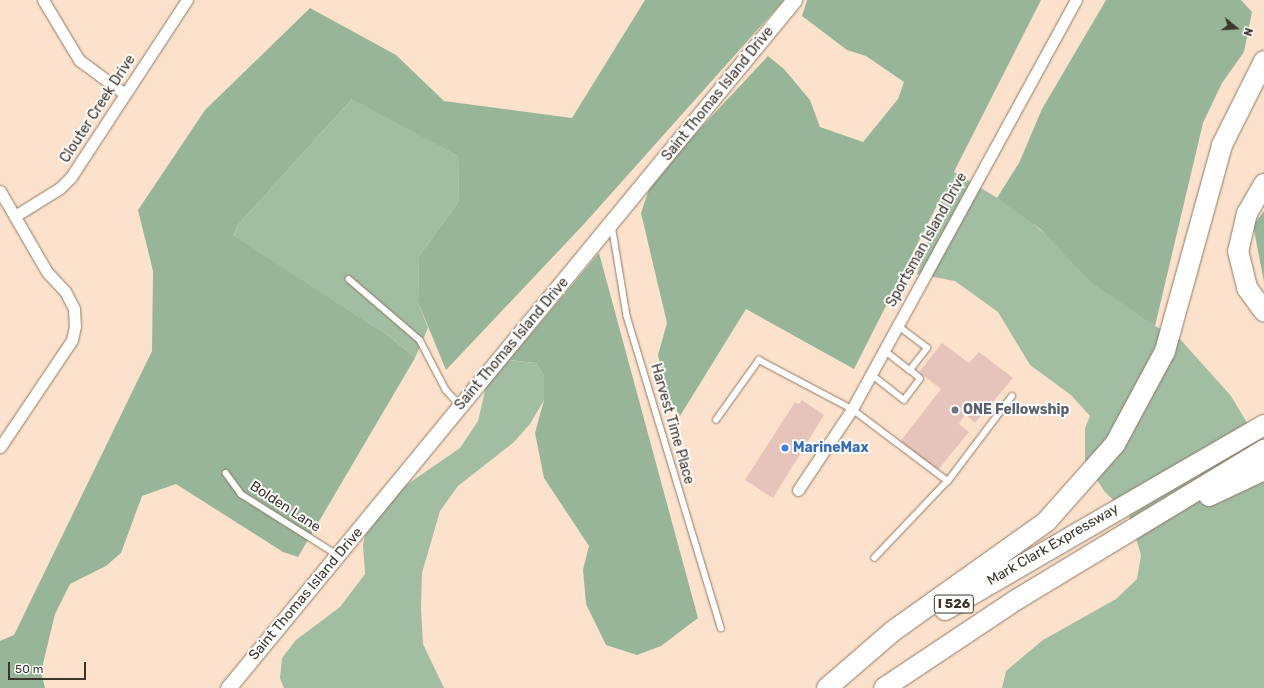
<!DOCTYPE html>
<style>
body{margin:0}
#map{position:relative;width:1264px;height:688px;overflow:hidden;background:#fce2cc;font-family:Rubik,sans-serif}
div>[style]{position:absolute}
.green>*{inset:0;background:#a1bea3}
.forest>*{inset:0;background:#97b699}
.building>*{inset:0;background:#e7c4bb}
.roads{filter:drop-shadow(0 0 1px #907965) drop-shadow(0 0 1px #907965)}
.lane>*{height:5.5px;margin:-2.75px;padding:0 2.75px;transform-origin:2.75px;border-radius:2.75px;background:#fff}
.street>*{height:11px;margin:-5.5px;padding:0 5.5px;transform-origin:5.5px;border-radius:5.5px;background:#fff}
.secondary>*{height:15px;margin:-7.5px;padding:0 7.5px;transform-origin:7.5px;border-radius:7.5px;background:#fff}
.highway>*{height:20px;margin:-10px;padding:0 10px;transform-origin:10px;border-radius:10px;background:#fff}
.dots>*{width:11px;height:11px;translate:-50% -50%;box-sizing:border-box;border:2px solid #fff;border-radius:50%}
span{translate:-50% -50%;white-space:nowrap;text-align:center;line-height:1.15;-webkit-text-stroke:4px #fff;paint-order:stroke}
.shield-label span{padding:1px 3px;background:#fff;border:1px solid;border-radius:3px;-webkit-text-stroke-width:0}
.shield-label{font-size:13px;color:#3d342b;font-weight:700}
.street-label{font-size:14px;color:#3d342b}
.worship-label{font-size:14px;color:#5b616d;font-weight:700}
.left{translate:0 -50%;text-align:left}
.shop-label{font-size:14px;color:#366cbe;font-weight:700}
.north{position:absolute;left:1216px;top:8px;width:40px;height:40px;-webkit-text-stroke:3px #fff;paint-order:stroke;rotate:108deg;font-size:11px;font-weight:700;line-height:16px;text-align:center;color:#3d342b}
.north::after{content:'';display:block;margin:auto;width:14px;height:18px;background:#3d342b;clip-path:polygon(50% 0,100% 100%,50% 72%,0 100%)}
.scale{position:absolute;left:8px;top:662px;width:78px;height:18px;box-sizing:border-box;border:2px solid #3d342b;border-top:0;padding-left:5px;font-size:12px;line-height:14px;white-space:nowrap;color:#3d342b;-webkit-text-stroke:3px #fff;paint-order:stroke}
</style>
<div id="map">
<div class="green">
<div style="clip-path:polygon(353px 98px,458px 156px,459px 201px,419px 256px,418px 302px,428px 328px,415px 358px,390px 337px,234px 237px,237px 226px)"></div>
<div style="clip-path:polygon(951px 170px,1014px 208px,1155px 326px,1180px 339px,1231px 396px,1264px 451px,1264px 688px,1002px 688px,1006px 671px,1043px 640px,1116px 599px,1137px 579px,1141px 555px,1129px 515px,1105px 492px,1085px 462px,1085px 428px,1090px 416px,1071px 395px,1030px 365px,998px 312px,955px 281px,917px 274px)"></div>
<div style="clip-path:polygon(505px 360px,536px 363px,544px 376px,544px 400px,530px 424px,514px 442px,458px 486px,440px 511px,422px 573px,421px 607px,423px 644px,444px 688px,284px 688px,280px 678px,282px 658px,296px 640px,340px 607px,365px 574px,363px 545px,366px 530px,399px 490px,460px 448px,478px 421px,487px 382px)"></div>
</div>
<div class="forest">
<div style="clip-path:polygon(645px 0,784px 0,584px 224px,446px 370px,418px 302px,419px 256px,459px 201px,458px 156px,352px 99px,237px 226px,234px 236px,390px 337px,415px 358px,298px 557px,283px 552px,176px 484px,142px 496px,121px 553px,106px 566px,70px 584px,55px 614px,41px 672px,45px 688px,0 688px,0 641px,14px 635px,152px 351px,153px 271px,138px 210px,205px 110px,310px 8px,396px 55px,444px 101px,572px 118px)"></div>
<div style="clip-path:polygon(807px 0,1041px 0,854px 369px,746px 309px,680px 416px,667px 394px,658px 355px,667px 323px,641px 213px,652px 180px,768px 56px,784px 69px,810px 100px,820px 127px,863px 142px,898px 99px,904px 82px,866px 56px,847px 50px,802px 16px)"></div>
<div style="clip-path:polygon(1106px 0,1241px 0,1252px 12px,1244px 52px,1222px 83px,1203px 123px,1155px 326px,1092px 283px,1040px 229px,997px 198px,1019px 163px,1042px 109px)"></div>
<div style="clip-path:polygon(1264px 211px,1264px 282px,1253px 225px)"></div>
<div style="clip-path:polygon(599px 253px,698px 618px,661px 646px,637px 655px,606px 645px,586px 604px,583px 570px,589px 546px,544px 478px,535px 433px,544px 400px,544px 376px,536px 363px,509px 360px)"></div>
</div>
<div class="building">
<div style="clip-path:polygon(942px 343px,969px 363px,979px 352px,1013px 378px,975px 423px,965px 414px,959px 424px,969px 432px,937px 471px,900px 442px,941px 389px,919px 372px)"></div>
<div style="clip-path:polygon(802px 400px,824px 415px,773px 498px,745px 480px,795px 402px,799px 404px)"></div>
</div>
<div class="roads">
<div class="lane">
<div style="left:612px;top:225px;width:92px;rotate:80.6deg"></div>
<div style="left:627px;top:316px;width:326px;rotate:73.2deg"></div>
<div style="left:349px;top:279px;width:94px;rotate:40.7deg"></div>
<div style="left:420px;top:340px;width:56px;rotate:62.5deg"></div>
<div style="left:446px;top:390px;width:19px;rotate:47deg"></div>
<div style="left:884px;top:350px;width:33px;rotate:38deg"></div>
<div style="left:871px;top:374px;width:42px;rotate:38.2deg"></div>
<div style="left:904px;top:400px;width:26px;rotate:-53deg"></div>
<div style="left:920px;top:379px;width:13px;rotate:-138deg"></div>
<div style="left:910px;top:370px;width:28px;rotate:-52deg"></div>
<div style="left:927px;top:348px;width:38px;rotate:-143deg"></div>
<div style="left:716px;top:420px;width:74px;rotate:-54.4deg"></div>
<div style="left:759px;top:360px;width:105px;rotate:27.8deg"></div>
<div style="left:852px;top:409px;width:120px;rotate:36.9deg"></div>
<div style="left:948px;top:481px;width:106px;rotate:133.5deg"></div>
<div style="left:226px;top:473px;width:26px;rotate:54deg"></div>
<div style="left:241px;top:494px;width:112px;rotate:32.3deg"></div>
<div style="left:948px;top:481px;width:106px;rotate:-53deg"></div>
</div>
<div class="street">
<div style="left:43px;top:0;width:70px;rotate:59deg"></div>
<div style="left:79px;top:60px;width:57px;rotate:36.5deg"></div>
<div style="left:0;top:191px;width:94px;rotate:59.9deg"></div>
<div style="left:47px;top:272px;width:26px;rotate:47deg"></div>
<div style="left:65px;top:291px;width:20px;rotate:63deg"></div>
<div style="left:74px;top:309px;width:17px;rotate:87deg"></div>
<div style="left:75px;top:326px;width:14px;rotate:102deg"></div>
<div style="left:72px;top:340px;width:129px;rotate:123.9deg"></div>
<div style="left:15px;top:216px;width:53px;rotate:-31.9deg"></div>
<div style="left:60px;top:188px;width:16px;rotate:-45deg"></div>
<div style="left:71px;top:177px;width:212px;rotate:-56.8deg"></div>
<div style="left:798px;top:490px;width:97px;rotate:-56.3deg"></div>
<div style="left:852px;top:409px;width:466px;rotate:-61.3deg"></div>
</div>
<div class="secondary">
<div style="left:228px;top:688px;width:891px;rotate:-50.56deg"></div>
</div>
<div class="highway">
<div style="left:1264px;top:184px;width:34px;rotate:120deg"></div>
<div style="left:1247px;top:213px;width:39px;rotate:103deg"></div>
<div style="left:1238px;top:251px;width:38px;rotate:76deg"></div>
<div style="left:1247px;top:288px;width:29px;rotate:54deg"></div>
<div style="left:1209px;top:496px;width:61px;rotate:-25.3deg"></div>
<div style="left:945px;top:610px;width:369px;rotate:-30.1deg"></div>
<div style="left:827px;top:688px;width:87px;rotate:-40.8deg"></div>
<div style="left:893px;top:631px;width:188px;rotate:-35.5deg"></div>
<div style="left:1046px;top:522px;width:104px;rotate:-48.5deg"></div>
<div style="left:1115px;top:444px;width:106px;rotate:-61.7deg"></div>
<div style="left:1165px;top:351px;width:214px;rotate:-74.5deg"></div>
<div style="left:1222px;top:145px;width:94px;rotate:-63.4deg"></div>
<div style="left:884px;top:688px;width:159px;rotate:-33.7deg"></div>
<div style="left:1016px;top:600px;width:290px;rotate:-31.2deg"></div>
</div>
</div>
<div class="dots">
<div style="left:955px;top:410px;background:#6b7280"></div>
<div style="left:785px;top:448px;background:#3f7fe0"></div>
</div>
<div class="shield-label">
<span style="left:954px;top:604px">I 526</span>
</div>
<div class="street-label">
<span style="left:718px;top:94px;rotate:-51deg">Saint Thomas Island Drive</span>
<span style="left:98px;top:109px;rotate:-57deg">Clouter Creek Drive</span>
<span style="left:927px;top:240px;rotate:-61deg">Sportsman Island Drive</span>
<span style="left:512px;top:344px;rotate:-50deg">Saint Thomas Island Drive</span>
<span style="left:672px;top:424px;rotate:74deg">Harvest Time Place</span>
<span style="left:285px;top:507px;rotate:33deg">Bolden Lane</span>
<span style="left:1053px;top:545px;rotate:-30deg">Mark Clark Expressway</span>
<span style="left:306px;top:594px;rotate:-50deg">Saint Thomas Island Drive</span>
</div>
<div class="worship-label">
<span class="left" style="left:963px;top:410px">ONE Fellowship</span>
</div>
<div class="shop-label">
<span class="left" style="left:793px;top:448px">MarineMax</span>
</div>
<div class="north">N</div>
<div class="scale">50 m</div>
</div>
